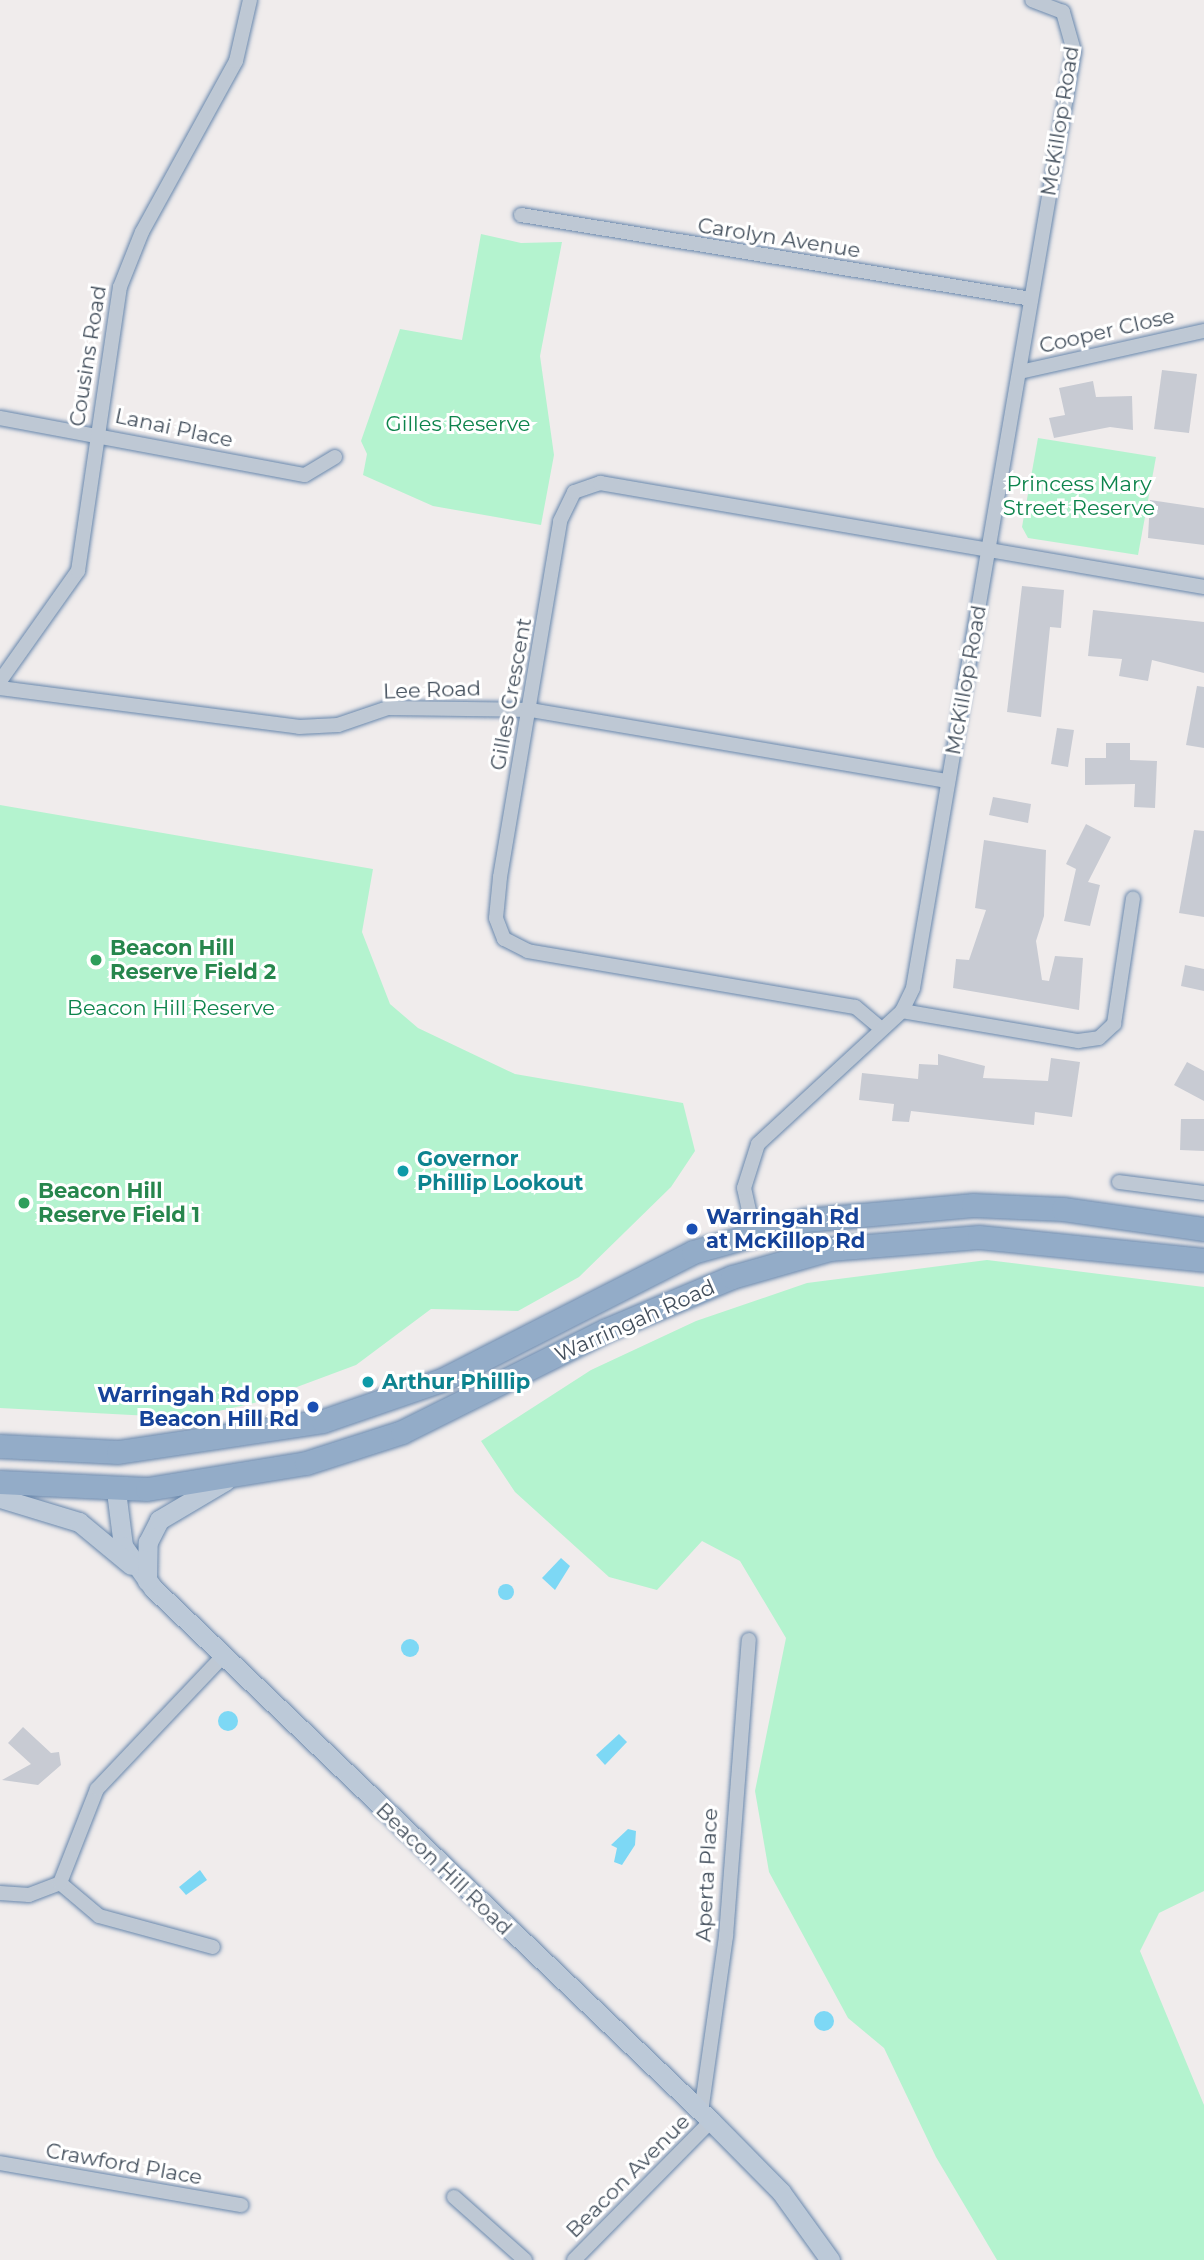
<!DOCTYPE html>
<style>
body{margin:0}
#map{position:relative;width:1204px;height:2260px;overflow:hidden;background:#f0ecec;font-family:Montserrat,sans-serif}
div>[style]{position:absolute}
.green>*{inset:0;background:#b4f3cf}
.water>*{inset:0;background:#7dd8f5}
.round{border-radius:50%}
.building>*{inset:0;background:#c8cbd3}
.roads{filter:drop-shadow(0 0 2px #6988ad) drop-shadow(0 0 2px #6988ad)}
.minor>*{height:14px;margin:-7px;padding:0 7px;transform-origin:7px;border-radius:7px;background:#bec8d4}
.secondary>*{height:19px;margin:-9.5px;padding:0 9.5px;transform-origin:9.5px;border-radius:9.5px;background:#bcc9d8}
.trunk>*{height:23px;margin:-11.5px;padding:0 11.5px;transform-origin:11.5px;border-radius:11.5px;background:#93acc8}
.dots>*{width:19px;height:19px;translate:-50% -50%;box-sizing:border-box;border:4px solid #fff;border-radius:50%}
span{translate:-50% -50%;white-space:nowrap;text-align:center;line-height:1.15;-webkit-text-stroke:6px #fff;paint-order:stroke}
.street-label{font-size:21px;color:#434f5c}
.park-label{font-size:21px;color:#0d844c}
.leisure-label{font-size:21px;color:#27864d;font-weight:700}
.left{translate:0 -50%;text-align:left}
.culture-label{font-size:21px;color:#0d838f;font-weight:700}
.transit-label{font-size:21px;color:#164399;font-weight:700}
.right{translate:-100% -50%;text-align:right}
</style>
<div id="map">
<div class="green">
<div style="clip-path:polygon(481px 234px,521px 243px,562px 242px,540px 356px,554px 455px,541px 525px,433px 506px,363px 475px,367px 454px,361px 441px,400px 329px,462px 340px)"></div>
<div style="clip-path:polygon(1038px 438px,1156px 457px,1138px 555px,1028px 538px,1022px 527px)"></div>
<div style="clip-path:polygon(0 805px,373px 869px,362px 932px,390px 1004px,418px 1028px,515px 1074px,683px 1103px,695px 1151px,671px 1187px,579px 1277px,518px 1311px,431px 1309px,356px 1365px,254px 1403px,188px 1418px,0 1408px)"></div>
<div style="clip-path:polygon(987px 1260px,1204px 1287px,1204px 1891px,1159px 1913px,1140px 1951px,1204px 2105px,1204px 2260px,997px 2260px,936px 2157px,884px 2048px,848px 2018px,769px 1872px,755px 1791px,786px 1638px,740px 1561px,702px 1541px,657px 1590px,609px 1577px,515px 1492px,481px 1441px,591px 1370px,696px 1321px,807px 1283px)"></div>
</div>
<div class="water">
<div style="clip-path:polygon(561px 1558px,570px 1566px,555px 1590px,542px 1578px)"></div>
<div class="round" style="left:498px;top:1584px;width:16px;height:16px"></div>
<div class="round" style="left:401px;top:1639px;width:18px;height:18px"></div>
<div class="round" style="left:218px;top:1711px;width:20px;height:20px"></div>
<div style="clip-path:polygon(619px 1734px,627px 1742px,605px 1765px,596px 1755px)"></div>
<div style="clip-path:polygon(628px 1829px,636px 1831px,635px 1845px,622px 1865px,614px 1862px,617px 1848px,611px 1845px)"></div>
<div style="clip-path:polygon(200px 1870px,207px 1880px,186px 1895px,179px 1887px)"></div>
<div class="round" style="left:814px;top:2011px;width:20px;height:20px"></div>
</div>
<div class="building">
<div style="clip-path:polygon(1162px 370px,1197px 374px,1189px 433px,1154px 429px)"></div>
<div style="clip-path:polygon(1093px 381px,1096px 397px,1132px 396px,1133px 430px,1110px 427px,1054px 438px,1049px 418px,1065px 415px,1059px 388px)"></div>
<div style="clip-path:polygon(1150px 500px,1204px 508px,1204px 545px,1148px 538px)"></div>
<div style="clip-path:polygon(1022px 586px,1064px 590px,1061px 628px,1050px 627px,1041px 717px,1007px 712px)"></div>
<div style="clip-path:polygon(1093px 610px,1204px 622px,1204px 673px,1152px 660px,1148px 681px,1119px 676px,1122px 659px,1088px 656px)"></div>
<div style="clip-path:polygon(1197px 686px,1204px 687px,1204px 748px,1186px 745px)"></div>
<div style="clip-path:polygon(1057px 728px,1074px 730px,1068px 767px,1051px 764px)"></div>
<div style="clip-path:polygon(1106px 743px,1130px 743px,1130px 760px,1157px 761px,1155px 808px,1134px 807px,1135px 784px,1085px 785px,1085px 758px,1106px 758px)"></div>
<div style="clip-path:polygon(993px 797px,1031px 804px,1028px 823px,989px 815px)"></div>
<div style="clip-path:polygon(1086px 824px,1111px 837px,1088px 882px,1100px 885px,1090px 926px,1064px 921px,1076px 869px,1066px 864px)"></div>
<div style="clip-path:polygon(1194px 830px,1204px 831px,1204px 917px,1179px 913px)"></div>
<div style="clip-path:polygon(984px 840px,1046px 850px,1044px 916px,1036px 941px,1042px 980px,1049px 981px,1055px 956px,1083px 958px,1079px 1010px,953px 988px,956px 959px,969px 960px,986px 910px,975px 908px)"></div>
<div style="clip-path:polygon(1185px 965px,1204px 969px,1204px 991px,1181px 986px)"></div>
<div style="clip-path:polygon(938px 1054px,985px 1066px,983px 1078px,1048px 1081px,1051px 1058px,1080px 1062px,1072px 1117px,1035px 1112px,1034px 1125px,911px 1111px,909px 1122px,892px 1121px,894px 1104px,859px 1100px,862px 1073px,918px 1079px,919px 1064px,938px 1065px)"></div>
<div style="clip-path:polygon(1187px 1062px,1204px 1071px,1204px 1101px,1174px 1085px)"></div>
<div style="clip-path:polygon(1181px 1119px,1204px 1119px,1204px 1151px,1180px 1150px)"></div>
<div style="clip-path:polygon(23px 1727px,51px 1753px,59px 1752px,61px 1765px,38px 1785px,2px 1780px,31px 1764px,8px 1743px)"></div>
</div>
<div class="roads">
<div class="minor">
<div style="left:521px;top:215px;width:517px;rotate:9.35deg"></div>
<div style="left:1020px;top:372px;width:189px;rotate:-12.6deg"></div>
<div style="left:0;top:418px;width:310px;rotate:10.6deg"></div>
<div style="left:305px;top:475px;width:35px;rotate:-31deg"></div>
<div style="left:0;top:681px;width:135px;rotate:-54.7deg"></div>
<div style="left:78px;top:571px;width:287px;rotate:-81.6deg"></div>
<div style="left:120px;top:287px;width:59px;rotate:-68.2deg"></div>
<div style="left:142px;top:232px;width:195px;rotate:-61.2deg"></div>
<div style="left:236px;top:61px;width:63px;rotate:-77.1deg"></div>
<div style="left:0;top:688px;width:302px;rotate:7.4deg"></div>
<div style="left:299px;top:727px;width:39px;rotate:-3deg"></div>
<div style="left:338px;top:725px;width:53px;rotate:-18.8deg"></div>
<div style="left:388px;top:708px;width:143px;rotate:0.8deg"></div>
<div style="left:531px;top:710px;width:423px;rotate:9.7deg"></div>
<div style="left:902px;top:1011px;width:179px;rotate:9.7deg"></div>
<div style="left:1078px;top:1041px;width:21px;rotate:-8deg"></div>
<div style="left:1099px;top:1038px;width:21px;rotate:-43deg"></div>
<div style="left:1114px;top:1024px;width:127px;rotate:-81.4deg"></div>
<div style="left:878px;top:1026px;width:30px;rotate:-140deg"></div>
<div style="left:855px;top:1007px;width:332px;rotate:-170.3deg"></div>
<div style="left:528px;top:951px;width:27px;rotate:-153deg"></div>
<div style="left:504px;top:939px;width:22px;rotate:-111deg"></div>
<div style="left:496px;top:918px;width:41px;rotate:-84.4deg"></div>
<div style="left:500px;top:877px;width:361px;rotate:-80.4deg"></div>
<div style="left:560px;top:521px;width:32px;rotate:-64deg"></div>
<div style="left:574px;top:492px;width:28px;rotate:-19deg"></div>
<div style="left:600px;top:483px;width:613px;rotate:9.77deg"></div>
<div style="left:1119px;top:1182px;width:86px;rotate:7.4deg"></div>
<div style="left:754px;top:1233px;width:46px;rotate:-102.5deg"></div>
<div style="left:744px;top:1188px;width:46px;rotate:-72.3deg"></div>
<div style="left:758px;top:1144px;width:196px;rotate:-42.7deg"></div>
<div style="left:902px;top:1011px;width:25px;rotate:-64deg"></div>
<div style="left:913px;top:988px;width:951px;rotate:-80.25deg"></div>
<div style="left:1074px;top:51px;width:41px;rotate:-105.8deg"></div>
<div style="left:1063px;top:12px;width:33px;rotate:-159deg"></div>
<div style="left:60px;top:1883px;width:51px;rotate:40.2deg"></div>
<div style="left:99px;top:1916px;width:118px;rotate:15.2deg"></div>
<div style="left:0;top:1893px;width:29px;rotate:4deg"></div>
<div style="left:29px;top:1895px;width:33px;rotate:-21deg"></div>
<div style="left:60px;top:1883px;width:101px;rotate:-68.5deg"></div>
<div style="left:97px;top:1789px;width:183px;rotate:-46.5deg"></div>
<div style="left:701px;top:2112px;width:178px;rotate:-81.9deg"></div>
<div style="left:726px;top:1936px;width:297px;rotate:-85.6deg"></div>
<div style="left:0;top:2163px;width:245px;rotate:9.9deg"></div>
<div style="left:454px;top:2197px;width:95px;rotate:41.6deg"></div>
<div style="left:574px;top:2260px;width:195px;rotate:-45.4deg"></div>
</div>
<div class="secondary">
<div style="left:116px;top:1491px;width:55px;rotate:82.7deg"></div>
<div style="left:123px;top:1546px;width:52px;rotate:54.5deg"></div>
<div style="left:153px;top:1588px;width:772px;rotate:43.69deg"></div>
<div style="left:711px;top:2121px;width:100px;rotate:45.4deg"></div>
<div style="left:781px;top:2192px;width:84px;rotate:54.2deg"></div>
<div style="left:0;top:1498px;width:83px;rotate:16.9deg"></div>
<div style="left:79px;top:1522px;width:67px;rotate:39.6deg"></div>
<div style="left:147px;top:1581px;width:39px;rotate:-89deg"></div>
<div style="left:148px;top:1542px;width:25px;rotate:-63deg"></div>
<div style="left:159px;top:1520px;width:77px;rotate:-30.6deg"></div>
</div>
<div class="trunk">
<div style="left:0;top:1446px;width:118px;rotate:2.9deg"></div>
<div style="left:118px;top:1452px;width:207px;rotate:-8.6deg"></div>
<div style="left:323px;top:1421px;width:126px;rotate:-19deg"></div>
<div style="left:442px;top:1380px;width:282px;rotate:-27deg"></div>
<div style="left:693px;top:1252px;width:117px;rotate:-15.8deg"></div>
<div style="left:806px;top:1220px;width:168px;rotate:-5.1deg"></div>
<div style="left:973px;top:1205px;width:90px;rotate:2.5deg"></div>
<div style="left:1063px;top:1209px;width:142px;rotate:8.1deg"></div>
<div style="left:0;top:1482px;width:147px;rotate:2.7deg"></div>
<div style="left:147px;top:1489px;width:161px;rotate:-9.3deg"></div>
<div style="left:306px;top:1463px;width:101px;rotate:-17.9deg"></div>
<div style="left:402px;top:1432px;width:228px;rotate:-26.6deg"></div>
<div style="left:606px;top:1330px;width:137px;rotate:-22.8deg"></div>
<div style="left:732px;top:1277px;width:102px;rotate:-15.9deg"></div>
<div style="left:830px;top:1249px;width:149px;rotate:-4.6deg"></div>
<div style="left:979px;top:1237px;width:226px;rotate:5.8deg"></div>
</div>
</div>
<div class="dots">
<div style="left:96px;top:960px;background:#2e9e5b"></div>
<div style="left:403px;top:1171px;background:#0f9aa8"></div>
<div style="left:24px;top:1203px;background:#2e9e5b"></div>
<div style="left:692px;top:1229px;background:#1a4fb4"></div>
<div style="left:368px;top:1382px;background:#0f9aa8"></div>
<div style="left:313px;top:1407px;background:#1a4fb4"></div>
</div>
<div class="street-label">
<span style="left:1060px;top:121px;rotate:-81deg">McKillop Road</span>
<span style="left:779px;top:238px;rotate:9deg">Carolyn Avenue</span>
<span style="left:1107px;top:331px;rotate:-13deg">Cooper Close</span>
<span style="left:88px;top:356px;rotate:-81deg">Cousins Road</span>
<span style="left:174px;top:428px;rotate:12deg">Lanai Place</span>
<span style="left:966px;top:680px;rotate:-80deg">McKillop Road</span>
<span style="left:432px;top:690px;rotate:-2deg">Lee Road</span>
<span style="left:511px;top:694px;rotate:-80deg">Gilles Crescent</span>
<span style="left:635px;top:1321px;rotate:-24deg">Warringah Road</span>
<span style="left:444px;top:1869px;rotate:44deg">Beacon Hill Road</span>
<span style="left:707px;top:1875px;rotate:-87deg">Aperta Place</span>
<span style="left:124px;top:2164px;rotate:10deg">Crawford Place</span>
<span style="left:628px;top:2176px;rotate:-45deg">Beacon Avenue</span>
</div>
<div class="park-label">
<span style="left:458px;top:424px">Gilles Reserve</span>
<span style="left:1079px;top:496px">Princess Mary<br>Street Reserve</span>
<span style="left:171px;top:1008px">Beacon Hill Reserve</span>
</div>
<div class="leisure-label">
<span class="left" style="left:110px;top:960px">Beacon Hill<br>Reserve Field 2</span>
<span class="left" style="left:38px;top:1203px">Beacon Hill<br>Reserve Field 1</span>
</div>
<div class="culture-label">
<span class="left" style="left:417px;top:1171px">Governor<br>Phillip Lookout</span>
<span class="left" style="left:382px;top:1382px">Arthur Phillip</span>
</div>
<div class="transit-label">
<span class="left" style="left:706px;top:1229px">Warringah Rd<br>at McKillop Rd</span>
<span class="right" style="left:299px;top:1407px">Warringah Rd opp<br>Beacon Hill Rd</span>
</div>
</div>
